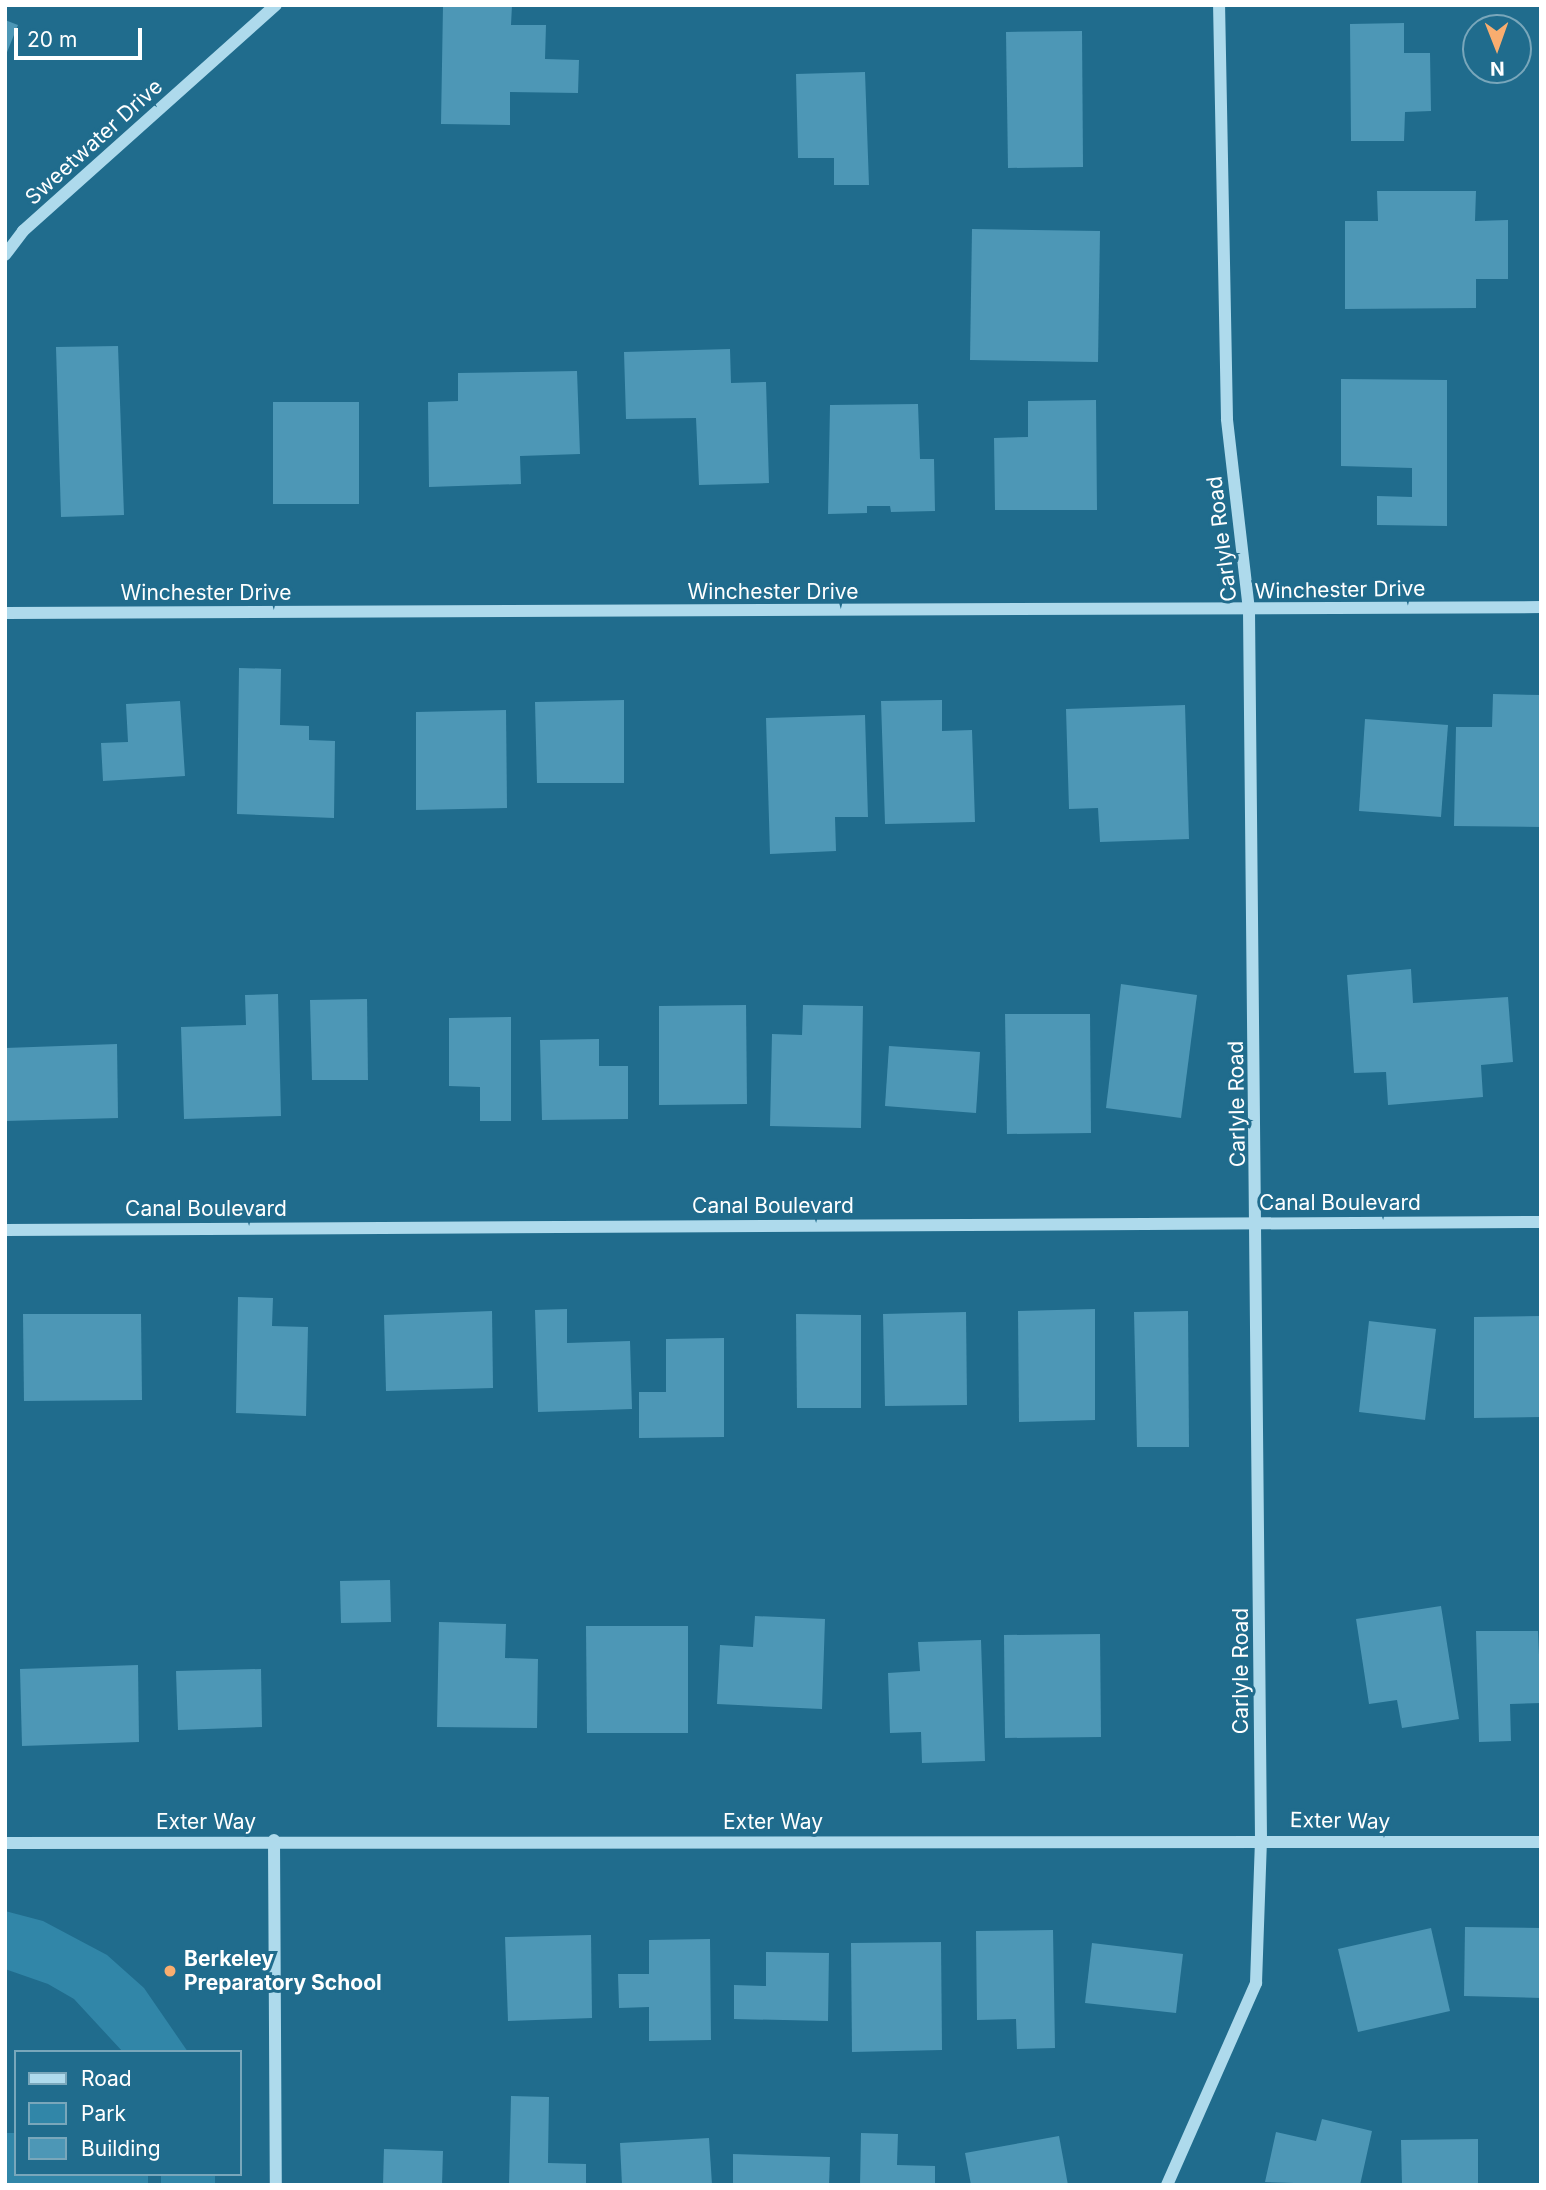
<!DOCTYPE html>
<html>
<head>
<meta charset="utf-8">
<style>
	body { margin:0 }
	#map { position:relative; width:1546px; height:2190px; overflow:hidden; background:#206c8d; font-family:Inter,sans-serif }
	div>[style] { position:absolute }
	.green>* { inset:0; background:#3186a8 }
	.building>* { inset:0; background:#4d97b6 }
	.minor>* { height:12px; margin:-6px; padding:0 6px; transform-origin:6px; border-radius:6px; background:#aedaec }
	.dots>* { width:19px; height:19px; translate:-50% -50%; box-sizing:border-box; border:4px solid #206c8d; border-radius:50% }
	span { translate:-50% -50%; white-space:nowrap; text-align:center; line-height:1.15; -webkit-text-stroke:6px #206c8d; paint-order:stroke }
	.street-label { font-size:21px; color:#fff }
	.poi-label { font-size:21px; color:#fff; font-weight:700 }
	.left { translate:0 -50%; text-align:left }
	.frame { position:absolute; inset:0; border:7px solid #fff; pointer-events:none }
	.legend { position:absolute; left:14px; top:2050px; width:228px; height:126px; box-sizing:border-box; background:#206c8d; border:2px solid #79a7bb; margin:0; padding:9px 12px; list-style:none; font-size:21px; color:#fff }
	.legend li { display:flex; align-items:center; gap:14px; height:35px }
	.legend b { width:35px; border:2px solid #79a7bb }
	.north { position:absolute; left:1462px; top:14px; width:70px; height:70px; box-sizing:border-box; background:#206c8d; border:2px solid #79a7bb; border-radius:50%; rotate:179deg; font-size:19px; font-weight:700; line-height:28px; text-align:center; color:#fff }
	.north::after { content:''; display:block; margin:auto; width:24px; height:32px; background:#f9ad6f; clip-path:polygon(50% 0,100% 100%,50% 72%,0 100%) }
	.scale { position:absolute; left:14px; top:28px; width:128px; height:32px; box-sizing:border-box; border:4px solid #fff; border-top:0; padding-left:9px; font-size:21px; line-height:24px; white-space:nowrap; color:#fff; -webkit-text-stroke:5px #206c8d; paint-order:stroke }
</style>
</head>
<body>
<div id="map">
	<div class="green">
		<i style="clip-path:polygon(5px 1911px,43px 1921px,107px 1955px,144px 1988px,188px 2052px,123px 2052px,74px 1999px,48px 1984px,5px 1969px)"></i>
		<i style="clip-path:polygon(5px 2133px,16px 2133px,16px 2174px,148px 2174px,148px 2185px,5px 2185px)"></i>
		<i style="clip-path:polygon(161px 2174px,215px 2174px,215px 2185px,161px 2185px)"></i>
	</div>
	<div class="building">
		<i style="clip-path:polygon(443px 5px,512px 5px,511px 25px,546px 25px,545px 59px,579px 60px,578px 93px,510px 92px,510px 125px,441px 124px)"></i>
		<i style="clip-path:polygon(5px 20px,18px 25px,5px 57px)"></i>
		<i style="clip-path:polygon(1404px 23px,1404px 53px,1430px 53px,1431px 111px,1405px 112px,1404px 141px,1351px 141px,1350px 24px)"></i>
		<i style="clip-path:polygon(1082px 31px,1083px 167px,1008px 168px,1006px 32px)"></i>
		<i style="clip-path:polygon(865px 72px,869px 185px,834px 185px,834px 158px,798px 158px,796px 74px)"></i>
		<i style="clip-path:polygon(1377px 191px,1476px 191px,1475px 221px,1508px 220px,1508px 279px,1476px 279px,1476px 308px,1345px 309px,1345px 221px,1378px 221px)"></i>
		<i style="clip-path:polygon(972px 229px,1100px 231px,1098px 362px,970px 360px)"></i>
		<i style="clip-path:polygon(118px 346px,124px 515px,61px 517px,56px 347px)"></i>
		<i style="clip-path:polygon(730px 349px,731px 383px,766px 382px,769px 483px,699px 485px,696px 418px,626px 419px,624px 352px)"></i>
		<i style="clip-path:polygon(577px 371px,580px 454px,520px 456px,521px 484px,429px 487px,428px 402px,458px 401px,458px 373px)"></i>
		<i style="clip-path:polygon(1341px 379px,1447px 380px,1447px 526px,1377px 525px,1377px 496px,1412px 497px,1412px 468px,1341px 466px)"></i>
		<i style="clip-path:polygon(1096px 400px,1097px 510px,995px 510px,994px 438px,1028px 437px,1028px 401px)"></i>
		<i style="clip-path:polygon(273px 402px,359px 402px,359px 504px,273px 504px)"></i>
		<i style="clip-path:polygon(918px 404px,920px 459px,934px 459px,935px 511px,891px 512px,890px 506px,867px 506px,867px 513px,828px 514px,830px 405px)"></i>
		<i style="clip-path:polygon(239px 668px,281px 669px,280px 725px,309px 726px,309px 740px,335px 741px,334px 818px,237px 814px)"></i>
		<i style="clip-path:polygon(1493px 694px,1541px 695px,1541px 827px,1454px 826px,1456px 727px,1492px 727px)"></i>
		<i style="clip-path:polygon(624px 700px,624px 783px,537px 783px,535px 702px)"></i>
		<i style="clip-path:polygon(942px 700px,942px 731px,972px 730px,975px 822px,885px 824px,881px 701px)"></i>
		<i style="clip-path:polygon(180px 701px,185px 776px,103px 781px,101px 743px,128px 742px,126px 704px)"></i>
		<i style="clip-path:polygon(1185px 705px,1189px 839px,1100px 842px,1098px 808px,1069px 809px,1066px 709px)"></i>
		<i style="clip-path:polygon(506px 710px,507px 808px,416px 810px,416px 712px)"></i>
		<i style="clip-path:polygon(865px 715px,868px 817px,835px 817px,836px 851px,770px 854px,766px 718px)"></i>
		<i style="clip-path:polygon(1365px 719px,1448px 725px,1441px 817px,1359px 811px)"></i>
		<i style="clip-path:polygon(1411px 969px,1413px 1003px,1508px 997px,1513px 1062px,1481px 1065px,1483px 1097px,1388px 1105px,1386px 1072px,1354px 1073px,1347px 975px)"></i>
		<i style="clip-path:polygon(1121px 984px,1197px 995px,1181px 1118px,1106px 1108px)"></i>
		<i style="clip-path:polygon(278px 994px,281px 1116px,184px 1119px,181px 1027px,246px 1025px,245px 995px)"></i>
		<i style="clip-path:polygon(367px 999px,368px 1080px,312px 1080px,310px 1000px)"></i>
		<i style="clip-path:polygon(746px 1005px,747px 1104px,659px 1105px,659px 1006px)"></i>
		<i style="clip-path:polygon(803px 1005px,863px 1006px,861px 1128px,770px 1126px,772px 1034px,802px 1035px)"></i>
		<i style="clip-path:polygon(1005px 1014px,1090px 1014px,1091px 1133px,1007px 1134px)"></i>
		<i style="clip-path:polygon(511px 1017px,511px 1121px,480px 1121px,480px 1087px,449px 1086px,449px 1018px)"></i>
		<i style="clip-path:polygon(599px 1039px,599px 1066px,628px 1066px,628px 1119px,542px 1120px,540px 1040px)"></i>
		<i style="clip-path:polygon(117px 1044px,118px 1118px,5px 1121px,5px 1048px)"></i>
		<i style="clip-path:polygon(889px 1046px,980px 1052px,976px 1113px,885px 1106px)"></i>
		<i style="clip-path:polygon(238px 1297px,273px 1298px,272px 1326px,308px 1327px,306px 1416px,236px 1413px)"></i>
		<i style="clip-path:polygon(567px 1309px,567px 1343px,630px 1341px,632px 1409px,538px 1412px,535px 1310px)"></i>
		<i style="clip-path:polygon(1095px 1309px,1095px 1420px,1019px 1422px,1018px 1311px)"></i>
		<i style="clip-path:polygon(492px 1311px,493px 1388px,386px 1391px,384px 1315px)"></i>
		<i style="clip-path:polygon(1188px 1311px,1189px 1447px,1137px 1447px,1134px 1312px)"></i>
		<i style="clip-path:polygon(966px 1312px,967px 1405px,885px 1406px,883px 1314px)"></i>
		<i style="clip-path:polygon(23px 1314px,141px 1314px,142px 1400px,24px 1401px)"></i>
		<i style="clip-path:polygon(796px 1314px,861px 1315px,861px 1408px,797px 1408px)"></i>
		<i style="clip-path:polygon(1541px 1316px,1541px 1417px,1474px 1418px,1474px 1317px)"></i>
		<i style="clip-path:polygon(1369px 1321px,1436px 1329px,1425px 1420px,1359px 1412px)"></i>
		<i style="clip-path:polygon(724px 1338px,724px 1437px,639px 1438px,639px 1392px,666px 1392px,666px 1339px)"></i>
		<i style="clip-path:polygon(390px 1580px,391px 1622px,341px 1623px,340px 1581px)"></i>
		<i style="clip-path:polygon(1441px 1606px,1459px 1719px,1402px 1728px,1397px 1700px,1369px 1704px,1356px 1619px)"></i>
		<i style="clip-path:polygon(755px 1616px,825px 1619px,822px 1709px,717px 1704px,720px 1645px,753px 1647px)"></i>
		<i style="clip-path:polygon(439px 1622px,506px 1624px,505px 1658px,538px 1659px,537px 1728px,437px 1727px)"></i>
		<i style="clip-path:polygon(586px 1626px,688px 1626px,688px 1733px,587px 1733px)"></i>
		<i style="clip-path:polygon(1476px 1631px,1538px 1631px,1541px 1703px,1510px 1704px,1511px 1741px,1479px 1742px)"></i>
		<i style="clip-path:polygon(1100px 1634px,1101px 1737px,1005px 1738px,1004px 1635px)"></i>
		<i style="clip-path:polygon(981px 1640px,985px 1761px,922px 1763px,921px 1732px,890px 1733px,888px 1673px,920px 1671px,918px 1642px)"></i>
		<i style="clip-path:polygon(138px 1665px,139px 1742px,22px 1746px,20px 1669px)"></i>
		<i style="clip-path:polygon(261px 1669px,262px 1727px,178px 1730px,176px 1671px)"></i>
		<i style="clip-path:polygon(1465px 1927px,1541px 1928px,1541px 1998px,1464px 1996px)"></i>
		<i style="clip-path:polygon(1431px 1928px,1450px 2011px,1358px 2032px,1338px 1949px)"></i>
		<i style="clip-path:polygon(1053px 1930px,1055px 2048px,1017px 2049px,1016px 2019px,977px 2020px,976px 1931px)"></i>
		<i style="clip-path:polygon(591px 1935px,592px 2018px,508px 2021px,505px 1937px)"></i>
		<i style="clip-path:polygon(710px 1939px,711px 2040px,649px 2041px,649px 2007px,619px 2008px,618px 1974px,649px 1974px,649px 1940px)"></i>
		<i style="clip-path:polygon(941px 1942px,942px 2050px,852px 2052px,851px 1943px)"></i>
		<i style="clip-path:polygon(1092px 1943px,1183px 1954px,1176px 2013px,1085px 2003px)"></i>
		<i style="clip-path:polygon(766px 1952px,829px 1953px,828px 2021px,734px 2019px,734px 1985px,766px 1986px)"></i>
		<i style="clip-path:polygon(511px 2096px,549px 2097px,548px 2163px,586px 2164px,586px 2185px,509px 2185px)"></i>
		<i style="clip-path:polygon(1322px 2119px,1372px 2131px,1360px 2185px,1265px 2182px,1276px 2132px,1316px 2141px)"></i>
		<i style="clip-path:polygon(861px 2133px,898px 2134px,897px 2165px,935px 2166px,935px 2185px,860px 2185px)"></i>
		<i style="clip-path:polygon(1059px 2136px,1068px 2185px,971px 2185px,965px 2153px)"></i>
		<i style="clip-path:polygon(709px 2138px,712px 2185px,622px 2185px,620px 2143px)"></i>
		<i style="clip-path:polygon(1478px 2139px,1478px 2185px,1402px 2185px,1401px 2140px)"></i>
		<i style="clip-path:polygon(384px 2149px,443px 2151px,442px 2185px,383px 2185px)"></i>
		<i style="clip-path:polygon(733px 2154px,830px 2157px,829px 2185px,733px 2185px)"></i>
	</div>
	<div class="minor">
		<i style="left:5px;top:255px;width:30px;rotate:-53deg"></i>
		<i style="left:23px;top:231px;width:339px;rotate:-41.8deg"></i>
		<i style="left:5px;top:613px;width:1536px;rotate:-0.22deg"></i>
		<i style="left:5px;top:1230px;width:1536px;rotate:-0.3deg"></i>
		<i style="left:274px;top:1840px;width:345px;rotate:89.7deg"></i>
		<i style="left:5px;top:1843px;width:1536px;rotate:-0.04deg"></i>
		<i style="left:1167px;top:2185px;width:221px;rotate:-66.2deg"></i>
		<i style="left:1256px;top:1983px;width:144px;rotate:-88deg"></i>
		<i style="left:1261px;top:1839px;width:1229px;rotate:-90.56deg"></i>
		<i style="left:1249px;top:610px;width:192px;rotate:-96.6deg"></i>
		<i style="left:1227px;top:419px;width:414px;rotate:-91.1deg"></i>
	</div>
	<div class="dots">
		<i style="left:170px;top:1971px;background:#f9ad6f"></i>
	</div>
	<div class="street-label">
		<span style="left:94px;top:142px;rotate:-42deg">Sweetwater Drive</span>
		<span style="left:1222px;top:539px;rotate:-97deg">Carlyle Road</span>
		<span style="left:1340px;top:590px;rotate:-1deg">Winchester Drive</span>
		<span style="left:773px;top:592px">Winchester Drive</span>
		<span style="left:206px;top:593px">Winchester Drive</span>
		<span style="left:1237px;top:1104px;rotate:-91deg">Carlyle Road</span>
		<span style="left:1340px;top:1203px">Canal Boulevard</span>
		<span style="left:773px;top:1206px">Canal Boulevard</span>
		<span style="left:206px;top:1209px">Canal Boulevard</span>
		<span style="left:1241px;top:1671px;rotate:-90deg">Carlyle Road</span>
		<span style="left:1340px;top:1821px;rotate:1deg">Exter Way</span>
		<span style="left:206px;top:1822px">Exter Way</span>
		<span style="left:773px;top:1822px">Exter Way</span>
	</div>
	<div class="poi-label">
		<span class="left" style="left:184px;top:1971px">Berkeley<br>Preparatory School</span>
	</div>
	<div class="frame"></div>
	<ul class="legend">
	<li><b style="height:9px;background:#aedaec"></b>Road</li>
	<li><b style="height:19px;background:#3186a8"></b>Park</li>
	<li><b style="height:19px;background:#4d97b6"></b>Building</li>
	</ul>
	<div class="north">N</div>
	<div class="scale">20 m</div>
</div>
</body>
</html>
